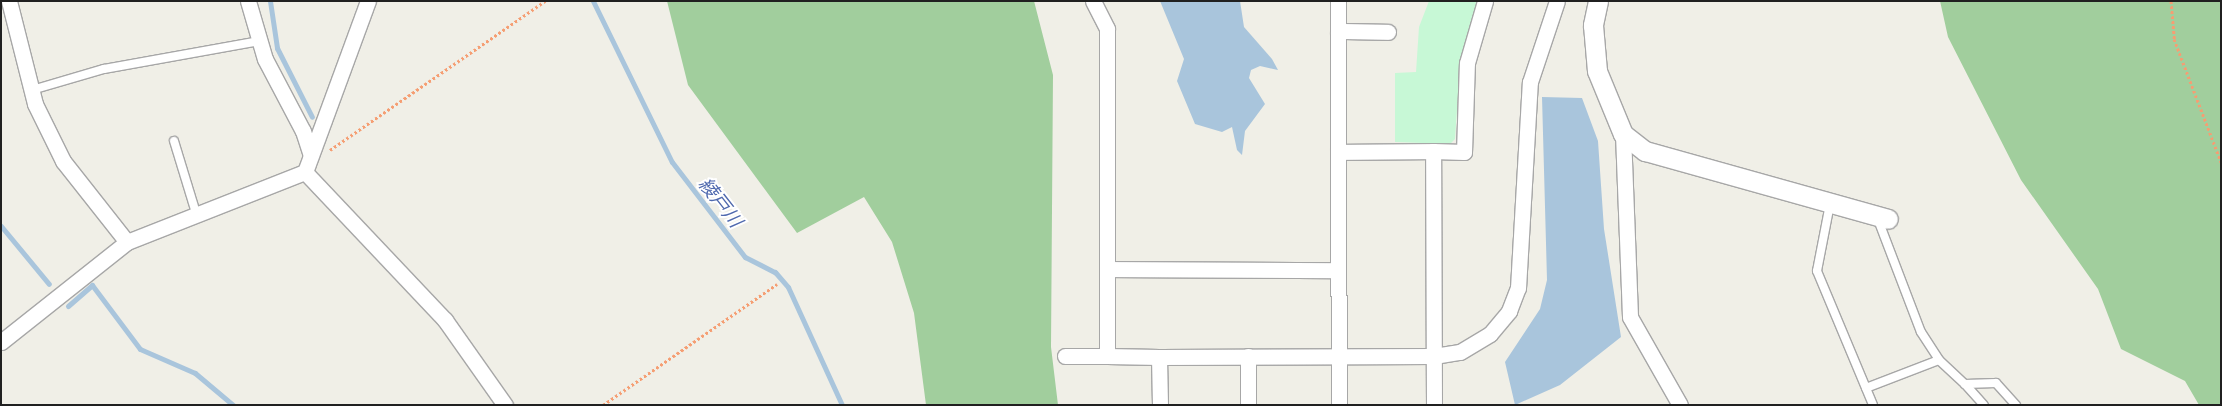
<!DOCTYPE html>
<html>
<head>
<meta charset="utf-8">
<style>
	body { margin:0 }
	#map { position:relative; width:2222px; height:406px; overflow:hidden; background:#f0efe7; font-family:"Golos Text","Noto Sans JP",sans-serif }
	div>[style] { position:absolute }
	.forest>* { inset:0; background:#a1ce9d }
	.park>* { inset:0; background:#c7f8d6 }
	.water>* { inset:0; background:#a9c5dc }
	.stream>* { height:5px; margin:-2.5px; padding:0 2.5px; transform-origin:2.5px; border-radius:2.5px; background:#a9c5dc }
	.path>* { height:3px; margin-top:-1.5px; transform-origin:0; background:repeating-linear-gradient(90deg,#f59e73 0 2.5px,transparent 0 5px) }
	.roads { filter:drop-shadow(1px 0 #a7a7a7) drop-shadow(-1px 0 #a7a7a7) drop-shadow(0 1px #a7a7a7) drop-shadow(0 -1px #a7a7a7) }
	.service>* { height:8px; margin:-4px; padding:0 4px; transform-origin:4px; border-radius:4px; background:#fff }
	.minor>* { height:15px; margin:-7.5px; padding:0 7.5px; transform-origin:7.5px; border-radius:7.5px; background:#fff }
	.tertiary>* { height:19px; margin:-9.5px; padding:0 9.5px; transform-origin:9.5px; border-radius:9.5px; background:#fff }
	span { translate:-50% -50%; white-space:nowrap; text-align:center; line-height:1.15; -webkit-text-stroke:4px #fff; paint-order:stroke }
	.water-label { font-size:19px; color:#4f69ae; font-style:italic }
	.frame { position:absolute; inset:0; border:2px solid #202020; pointer-events:none }
</style>
</head>
<body>
<div id="map">
	<div class="forest">
		<i style="clip-path:polygon(667px 1px,1034px 1px,1053px 75px,1051px 347px,1058px 405px,926px 405px,914px 313px,892px 242px,864px 197px,797px 233px,688px 85px)"></i>
		<i style="clip-path:polygon(1940px 1px,2221px 1px,2221px 405px,2199px 405px,2185px 381px,2121px 349px,2098px 289px,2021px 180px,1948px 37px)"></i>
	</div>
	<div class="park">
		<i style="clip-path:polygon(1429px 1px,1477px 1px,1460px 66px,1455px 139px,1450px 144px,1395px 142px,1395px 73px,1416px 72px,1419px 27px)"></i>
	</div>
	<div class="water">
		<i style="clip-path:polygon(1160px 1px,1240px 1px,1244px 27px,1272px 59px,1278px 70px,1260px 66px,1251px 70px,1249px 78px,1265px 104px,1245px 131px,1242px 155px,1237px 150px,1232px 127px,1222px 132px,1195px 124px,1177px 81px,1184px 59px)"></i>
		<i style="clip-path:polygon(1542px 97px,1582px 98px,1598px 141px,1604px 229px,1621px 337px,1560px 385px,1515px 405px,1505px 362px,1540px 309px,1547px 280px)"></i>
	</div>
	<div class="stream">
		<i style="left:270px;top:1px;width:48px;rotate:81.5deg"></i>
		<i style="left:277px;top:48px;width:77px;rotate:63.1deg"></i>
		<i style="left:593px;top:1px;width:179px;rotate:63.9deg"></i>
		<i style="left:672px;top:162px;width:120px;rotate:52.5deg"></i>
		<i style="left:745px;top:257px;width:34px;rotate:27deg"></i>
		<i style="left:775px;top:272px;width:20px;rotate:49deg"></i>
		<i style="left:788px;top:287px;width:130px;rotate:65.4deg"></i>
		<i style="left:1px;top:226px;width:75px;rotate:50.4deg"></i>
		<i style="left:68px;top:306px;width:32px;rotate:-41deg"></i>
		<i style="left:92px;top:285px;width:80px;rotate:53.1deg"></i>
		<i style="left:140px;top:349px;width:60px;rotate:23.6deg"></i>
		<i style="left:195px;top:373px;width:50px;rotate:40.1deg"></i>
	</div>
	<div class="path">
		<i style="left:2171px;top:1px;width:38px;rotate:85deg"></i>
		<i style="left:2174px;top:39px;width:132px;rotate:69.1deg"></i>
		<i style="left:330px;top:150px;width:262px;rotate:-34.7deg"></i>
		<i style="left:603px;top:405px;width:212px;rotate:-34.8deg"></i>
	</div>
	<div class="roads">
		<div class="service">
			<i style="left:32px;top:90px;width:75px;rotate:-16.3deg"></i>
			<i style="left:104px;top:69px;width:158px;rotate:-10.2deg"></i>
			<i style="left:174px;top:141px;width:75px;rotate:73deg"></i>
			<i style="left:1830px;top:204px;width:68px;rotate:101deg"></i>
			<i style="left:1817px;top:271px;width:145px;rotate:67.3deg"></i>
			<i style="left:1877px;top:217px;width:123px;rotate:69.1deg"></i>
			<i style="left:1921px;top:332px;width:33px;rotate:57deg"></i>
			<i style="left:1939px;top:360px;width:35px;rotate:43deg"></i>
			<i style="left:1965px;top:384px;width:31px;rotate:-2deg"></i>
			<i style="left:1996px;top:383px;width:30px;rotate:48deg"></i>
			<i style="left:1965px;top:384px;width:28px;rotate:48deg"></i>
			<i style="left:1866px;top:388px;width:78px;rotate:-21deg"></i>
		</div>
		<div class="minor">
			<i style="left:9px;top:1px;width:106px;rotate:75.8deg"></i>
			<i style="left:35px;top:104px;width:64px;rotate:63.8deg"></i>
			<i style="left:63px;top:161px;width:103px;rotate:51.7deg"></i>
			<i style="left:248px;top:1px;width:60px;rotate:73.7deg"></i>
			<i style="left:265px;top:59px;width:81px;rotate:62.2deg"></i>
			<i style="left:303px;top:131px;width:25px;rotate:72deg"></i>
			<i style="left:1093px;top:1px;width:31px;rotate:63deg"></i>
			<i style="left:1107px;top:29px;width:327px;rotate:90deg"></i>
			<i style="left:1107px;top:356px;width:52px;rotate:1.1deg"></i>
			<i style="left:1159px;top:357px;width:275px;rotate:-0.2deg"></i>
			<i style="left:1434px;top:356px;width:26px;rotate:-9deg"></i>
			<i style="left:1460px;top:352px;width:35px;rotate:-31deg"></i>
			<i style="left:1490px;top:334px;width:30px;rotate:-50deg"></i>
			<i style="left:1509px;top:311px;width:25px;rotate:-69deg"></i>
			<i style="left:1518px;top:288px;width:206px;rotate:-86.7deg"></i>
			<i style="left:1530px;top:82px;width:85px;rotate:-71.6deg"></i>
			<i style="left:1338px;top:1px;width:404px;rotate:89.9deg"></i>
			<i style="left:1338px;top:31px;width:50px;rotate:1.1deg"></i>
			<i style="left:1623px;top:134px;width:183px;rotate:87.8deg"></i>
			<i style="left:1630px;top:317px;width:101px;rotate:60.4deg"></i>
			<i style="left:1338px;top:152px;width:95px;rotate:-0.6deg"></i>
			<i style="left:305px;top:172px;width:204px;rotate:46.6deg"></i>
			<i style="left:445px;top:320px;width:104px;rotate:54.8deg"></i>
			<i style="left:1108px;top:269px;width:229px;rotate:0.3deg"></i>
			<i style="left:1px;top:342px;width:161px;rotate:-38.4deg"></i>
			<i style="left:127px;top:242px;width:191px;rotate:-21.5deg"></i>
			<i style="left:305px;top:172px;width:182px;rotate:-69.8deg"></i>
			<i style="left:1065px;top:356px;width:42px"></i>
			<i style="left:1248px;top:356px;width:49px;rotate:90deg"></i>
			<i style="left:1159px;top:357px;width:48px;rotate:88.8deg"></i>
			<i style="left:1434px;top:405px;width:254px;rotate:-90.2deg"></i>
			<i style="left:1433px;top:151px;width:31px;rotate:2deg"></i>
			<i style="left:1464px;top:152px;width:89px;rotate:-88.1deg"></i>
			<i style="left:1467px;top:63px;width:65px;rotate:-73.8deg"></i>
		</div>
		<div class="tertiary">
			<i style="left:1598px;top:1px;width:25px;rotate:102deg"></i>
			<i style="left:1593px;top:25px;width:46px;rotate:85deg"></i>
			<i style="left:1597px;top:71px;width:68px;rotate:67.6deg"></i>
			<i style="left:1623px;top:134px;width:28px;rotate:38deg"></i>
			<i style="left:1645px;top:151px;width:252px;rotate:15.6deg"></i>
		</div>
	</div>
	<div class="water-label">
		<span style="left:721px;top:202px;rotate:52deg">綾戸川</span>
	</div>
	<div class="frame"></div>
</div>
</body>
</html>
